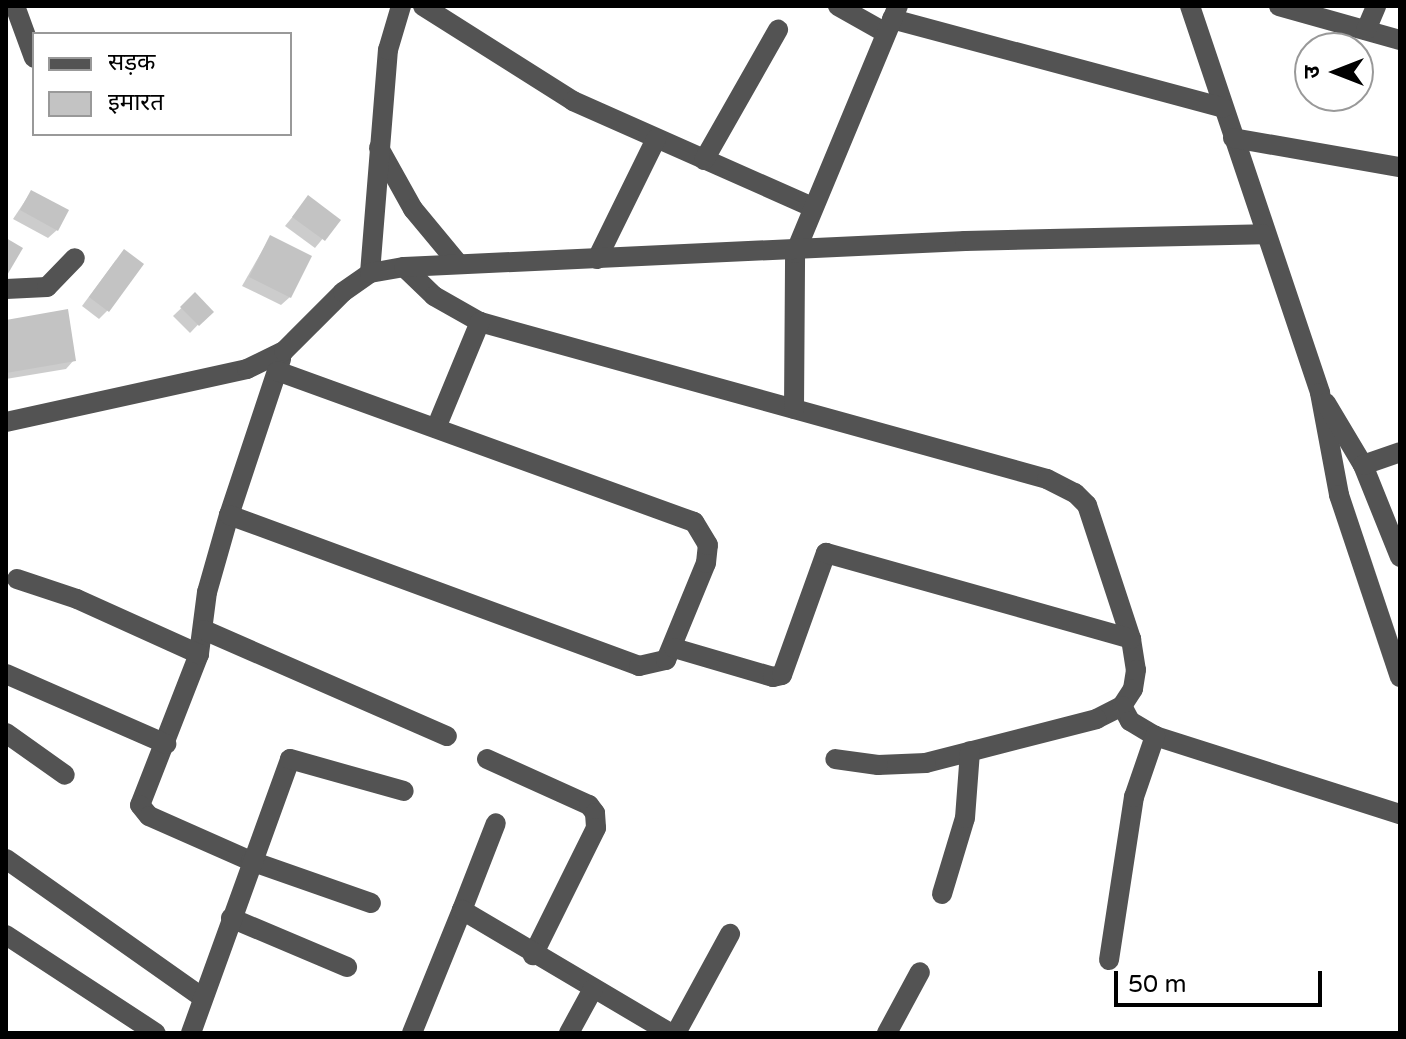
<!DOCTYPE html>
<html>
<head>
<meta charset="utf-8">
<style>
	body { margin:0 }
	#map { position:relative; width:1406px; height:1039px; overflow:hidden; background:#fff; font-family:"Varela Round","Noto Sans Devanagari",sans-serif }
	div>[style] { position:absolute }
	.shadow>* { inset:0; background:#0003 }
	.building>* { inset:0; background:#c3c3c3 }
	.minor>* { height:20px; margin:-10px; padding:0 10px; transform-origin:10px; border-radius:10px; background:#535353 }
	span { translate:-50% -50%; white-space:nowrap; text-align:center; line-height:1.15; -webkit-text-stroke:6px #fff; paint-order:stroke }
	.frame { position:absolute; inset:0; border:8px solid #000; pointer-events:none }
	.legend { position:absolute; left:32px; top:32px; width:260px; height:104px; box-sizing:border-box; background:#fff; border:2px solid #999; margin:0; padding:10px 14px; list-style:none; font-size:24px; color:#000 }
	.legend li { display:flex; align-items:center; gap:16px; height:40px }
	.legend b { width:40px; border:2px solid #999 }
	.north { position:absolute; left:1294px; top:32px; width:80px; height:80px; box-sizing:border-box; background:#fff; border:2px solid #999; border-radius:50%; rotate:270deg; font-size:22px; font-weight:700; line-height:32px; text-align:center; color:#000 }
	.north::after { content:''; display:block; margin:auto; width:28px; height:36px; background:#000; clip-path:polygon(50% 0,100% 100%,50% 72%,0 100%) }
	.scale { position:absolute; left:1114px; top:971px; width:208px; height:36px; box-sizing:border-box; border:4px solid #000; border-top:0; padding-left:10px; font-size:24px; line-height:28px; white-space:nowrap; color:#000; -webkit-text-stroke:6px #fff; paint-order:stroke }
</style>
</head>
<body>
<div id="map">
	<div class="shadow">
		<i style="clip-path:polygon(31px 192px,57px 230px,48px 238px,13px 219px)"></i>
		<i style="clip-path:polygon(308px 198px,338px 220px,315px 248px,285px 226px)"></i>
		<i style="clip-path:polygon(270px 237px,290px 297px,281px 305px,242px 286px)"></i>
		<i style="clip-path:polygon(116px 260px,108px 310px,99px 319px,82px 306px)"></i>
		<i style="clip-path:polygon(195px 295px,211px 311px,190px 333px,173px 316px)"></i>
		<i style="clip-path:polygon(6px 322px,74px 360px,66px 369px,6px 379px)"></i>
	</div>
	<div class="building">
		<i style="clip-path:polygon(31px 190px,69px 210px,58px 231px,20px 210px)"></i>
		<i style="clip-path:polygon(308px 195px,341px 220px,325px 241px,292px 217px)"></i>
		<i style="clip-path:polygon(270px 235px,312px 256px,291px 298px,249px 277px)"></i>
		<i style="clip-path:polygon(6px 238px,23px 248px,6px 277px)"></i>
		<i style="clip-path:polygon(124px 249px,144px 264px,109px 312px,89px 297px)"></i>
		<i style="clip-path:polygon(195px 292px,214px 312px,199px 326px,180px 307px)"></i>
		<i style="clip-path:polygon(68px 309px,76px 361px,6px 373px,6px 320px)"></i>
	</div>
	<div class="minor">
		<i style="left:15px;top:6px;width:55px;rotate:69.9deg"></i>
		<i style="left:423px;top:6px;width:178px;rotate:32.3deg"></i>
		<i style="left:573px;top:101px;width:261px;rotate:23.9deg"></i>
		<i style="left:838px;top:6px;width:55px;rotate:29.4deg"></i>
		<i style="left:1190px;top:6px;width:408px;rotate:71.4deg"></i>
		<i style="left:1320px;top:393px;width:104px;rotate:79.4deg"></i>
		<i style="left:1339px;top:495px;width:192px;rotate:71.5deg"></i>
		<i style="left:1279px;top:6px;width:126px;rotate:15.7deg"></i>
		<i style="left:892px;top:19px;width:343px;rotate:15deg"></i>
		<i style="left:1366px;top:30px;width:26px;rotate:-67deg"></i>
		<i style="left:1233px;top:138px;width:169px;rotate:9.9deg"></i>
		<i style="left:379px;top:148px;width:70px;rotate:60.9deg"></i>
		<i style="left:413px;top:209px;width:69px;rotate:50.3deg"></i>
		<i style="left:704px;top:160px;width:150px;rotate:-60.4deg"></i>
		<i style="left:597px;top:259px;width:134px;rotate:-63.8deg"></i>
		<i style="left:404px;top:267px;width:42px;rotate:44deg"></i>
		<i style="left:434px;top:296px;width:53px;rotate:29.5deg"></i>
		<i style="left:480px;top:322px;width:588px;rotate:15.48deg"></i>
		<i style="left:1047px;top:479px;width:31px;rotate:27deg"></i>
		<i style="left:1075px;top:493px;width:17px;rotate:45deg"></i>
		<i style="left:1087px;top:505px;width:141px;rotate:71.8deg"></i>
		<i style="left:1131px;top:639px;width:31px;rotate:81deg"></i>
		<i style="left:1136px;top:670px;width:19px;rotate:99deg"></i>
		<i style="left:1133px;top:689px;width:20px;rotate:123deg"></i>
		<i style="left:1122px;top:706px;width:28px;rotate:153deg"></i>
		<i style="left:1097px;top:719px;width:177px;rotate:165.6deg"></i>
		<i style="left:926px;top:763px;width:48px;rotate:177.6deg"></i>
		<i style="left:878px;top:765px;width:43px;rotate:-172.1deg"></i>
		<i style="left:370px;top:273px;width:224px;rotate:-85.4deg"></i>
		<i style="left:388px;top:50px;width:46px;rotate:-73.5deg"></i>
		<i style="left:6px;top:289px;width:41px;rotate:-2.8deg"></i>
		<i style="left:47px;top:287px;width:40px;rotate:-46deg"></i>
		<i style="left:281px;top:359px;width:164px;rotate:108.4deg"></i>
		<i style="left:229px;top:515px;width:80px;rotate:105.9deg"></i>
		<i style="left:207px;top:592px;width:63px;rotate:97.4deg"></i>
		<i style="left:199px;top:654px;width:162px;rotate:111.3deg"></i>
		<i style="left:140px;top:805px;width:14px;rotate:51deg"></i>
		<i style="left:149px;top:816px;width:111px;rotate:23.8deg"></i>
		<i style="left:251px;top:861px;width:127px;rotate:19.3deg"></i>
		<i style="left:1326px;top:403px;width:72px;rotate:59.2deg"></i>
		<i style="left:1363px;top:465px;width:99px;rotate:68.1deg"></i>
		<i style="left:794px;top:409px;width:156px;rotate:-89.6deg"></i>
		<i style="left:795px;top:253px;width:268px;rotate:-67.4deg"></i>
		<i style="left:6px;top:422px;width:247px;rotate:-12.4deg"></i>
		<i style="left:247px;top:369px;width:41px;rotate:-25.9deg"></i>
		<i style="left:284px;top:351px;width:83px;rotate:-45deg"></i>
		<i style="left:343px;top:292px;width:33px;rotate:-35deg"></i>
		<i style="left:370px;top:273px;width:35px;rotate:-10deg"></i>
		<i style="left:404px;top:267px;width:562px;rotate:-2.65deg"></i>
		<i style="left:965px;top:241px;width:298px;rotate:-1.3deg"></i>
		<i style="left:436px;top:428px;width:115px;rotate:-67.5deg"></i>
		<i style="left:1363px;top:465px;width:39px;rotate:-19deg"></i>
		<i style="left:229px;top:515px;width:437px;rotate:20.2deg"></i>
		<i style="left:639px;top:666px;width:28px;rotate:-13deg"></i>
		<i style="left:666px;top:660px;width:105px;rotate:-67.6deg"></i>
		<i style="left:706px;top:563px;width:18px;rotate:-84deg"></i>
		<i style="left:708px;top:545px;width:27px;rotate:-121deg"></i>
		<i style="left:694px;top:522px;width:443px;rotate:-160.1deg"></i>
		<i style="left:17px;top:579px;width:63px;rotate:18.4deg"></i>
		<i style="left:77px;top:599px;width:134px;rotate:24.3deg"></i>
		<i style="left:204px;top:630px;width:265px;rotate:23.6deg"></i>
		<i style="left:674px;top:648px;width:103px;rotate:16.3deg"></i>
		<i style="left:773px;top:677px;width:9px;rotate:-13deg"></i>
		<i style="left:782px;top:675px;width:130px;rotate:-70.2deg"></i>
		<i style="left:826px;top:553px;width:317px;rotate:15.7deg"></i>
		<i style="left:6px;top:674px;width:175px;rotate:23.6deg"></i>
		<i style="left:1122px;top:706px;width:17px;rotate:62deg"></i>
		<i style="left:1130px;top:721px;width:29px;rotate:31deg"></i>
		<i style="left:1155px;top:736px;width:257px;rotate:17.7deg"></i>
		<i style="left:6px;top:733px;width:72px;rotate:35.4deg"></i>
		<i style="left:487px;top:759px;width:112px;rotate:24.3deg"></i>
		<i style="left:589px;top:805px;width:10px;rotate:53deg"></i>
		<i style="left:595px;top:813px;width:15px;rotate:86deg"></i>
		<i style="left:596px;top:828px;width:142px;rotate:116.4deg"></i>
		<i style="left:6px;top:859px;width:241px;rotate:35.2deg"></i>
		<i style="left:942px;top:894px;width:79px;rotate:-73.2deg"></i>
		<i style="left:965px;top:818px;width:67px;rotate:-85.7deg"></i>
		<i style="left:462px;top:910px;width:93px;rotate:-68.7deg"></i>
		<i style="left:231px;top:918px;width:126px;rotate:22.9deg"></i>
		<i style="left:6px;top:935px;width:179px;rotate:33.2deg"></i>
		<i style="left:1109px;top:960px;width:165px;rotate:-81.3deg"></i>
		<i style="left:1134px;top:797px;width:65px;rotate:-71deg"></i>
		<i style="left:191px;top:1033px;width:291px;rotate:-70.1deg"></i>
		<i style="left:290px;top:759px;width:118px;rotate:15.7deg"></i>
		<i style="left:412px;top:1033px;width:133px;rotate:-67.9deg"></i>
		<i style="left:462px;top:910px;width:242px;rotate:30.6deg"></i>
		<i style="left:569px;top:1033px;width:50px;rotate:-61.4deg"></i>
		<i style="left:676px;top:1033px;width:113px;rotate:-61.4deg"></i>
		<i style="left:887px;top:1033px;width:69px;rotate:-61.6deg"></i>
	</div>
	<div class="frame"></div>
	<ul class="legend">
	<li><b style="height:10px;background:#535353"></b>सड़क</li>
	<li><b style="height:22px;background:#c3c3c3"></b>इमारत</li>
	</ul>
	<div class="north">उ</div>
	<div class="scale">50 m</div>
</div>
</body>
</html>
